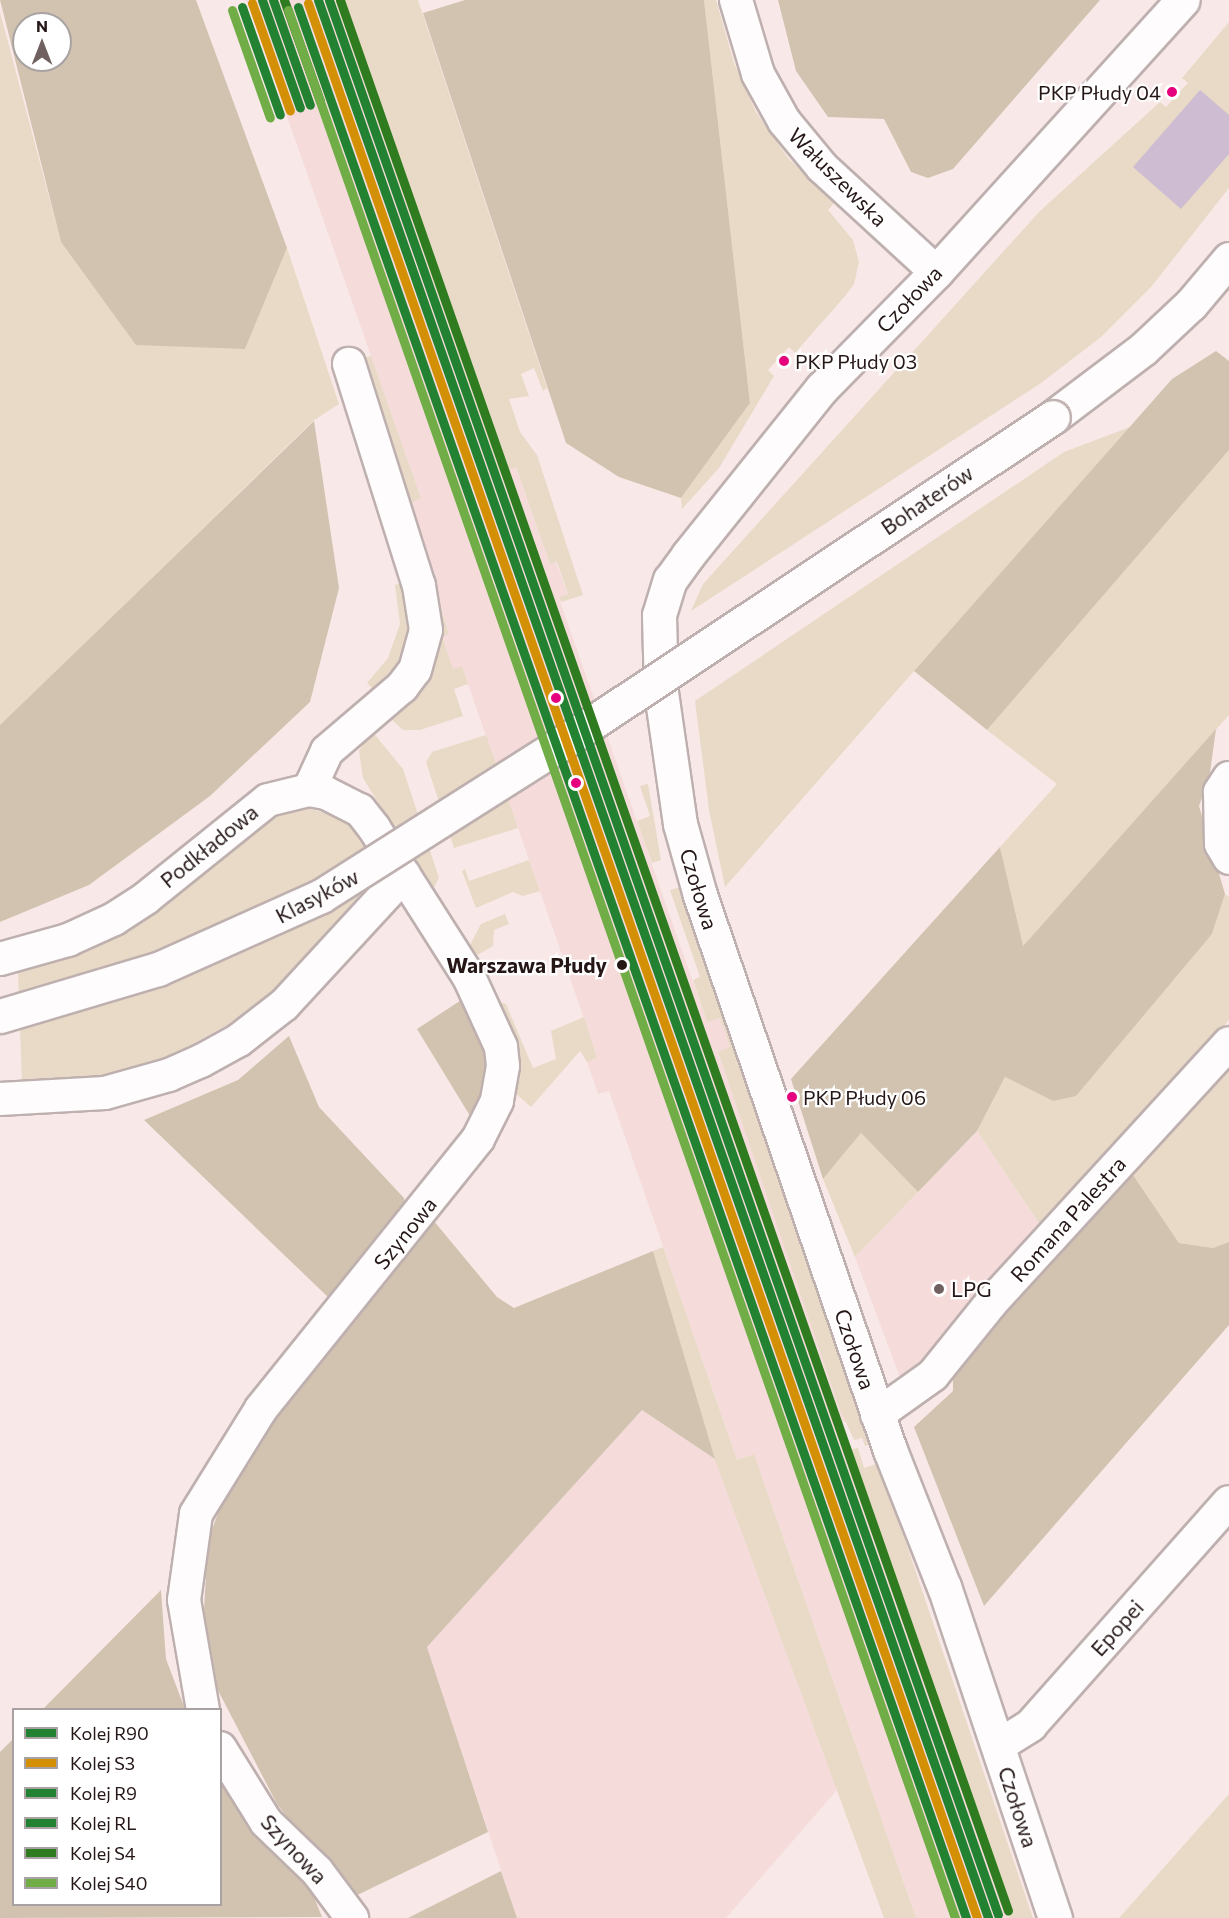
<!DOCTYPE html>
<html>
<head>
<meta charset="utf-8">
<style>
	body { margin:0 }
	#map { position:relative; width:1229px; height:1918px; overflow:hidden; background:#f8e9e8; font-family:Commissioner,sans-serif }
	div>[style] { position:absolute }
	.built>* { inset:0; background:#f5dcdb }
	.green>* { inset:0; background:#e8dac6 }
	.forest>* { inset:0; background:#d2c3b0 }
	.water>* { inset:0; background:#cdbcd2 }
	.roads { filter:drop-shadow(2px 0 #beb0af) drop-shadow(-2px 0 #beb0af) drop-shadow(0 2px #beb0af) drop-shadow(0 -2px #beb0af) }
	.street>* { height:32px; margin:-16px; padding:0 16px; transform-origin:16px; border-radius:16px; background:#fefcfc }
	.secondary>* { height:33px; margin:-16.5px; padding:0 16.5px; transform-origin:16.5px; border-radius:16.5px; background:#fefcfc }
	.bridges { filter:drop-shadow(2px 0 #beb0af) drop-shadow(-2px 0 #beb0af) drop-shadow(0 2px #beb0af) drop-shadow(0 -2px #beb0af) }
	.secondary-bridge>* { height:33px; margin:-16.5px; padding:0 16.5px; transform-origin:16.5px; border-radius:16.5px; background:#fefcfc }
	.rail-1>* { height:9px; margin:-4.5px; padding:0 4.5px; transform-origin:4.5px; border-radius:4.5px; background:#238132 }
	.rail-2>* { height:9px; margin:-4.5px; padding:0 4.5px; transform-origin:4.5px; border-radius:4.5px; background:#d49005 }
	.rail-3>* { height:9px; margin:-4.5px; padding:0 4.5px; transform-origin:4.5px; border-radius:4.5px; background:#238132 }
	.rail-4>* { height:9px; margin:-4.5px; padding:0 4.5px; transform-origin:4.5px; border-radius:4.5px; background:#238132 }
	.rail-5>* { height:9px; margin:-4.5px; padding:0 4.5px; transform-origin:4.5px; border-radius:4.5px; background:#2f7b20 }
	.rail-6>* { height:9px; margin:-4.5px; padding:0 4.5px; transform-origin:4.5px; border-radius:4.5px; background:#70ad46 }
	.dots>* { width:16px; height:16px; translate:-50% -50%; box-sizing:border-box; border:3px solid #fff; border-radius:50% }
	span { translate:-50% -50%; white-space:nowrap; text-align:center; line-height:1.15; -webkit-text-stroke:4.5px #fff; paint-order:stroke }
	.bus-label { font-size:20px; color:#261717 }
	.right { translate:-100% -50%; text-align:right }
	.left { translate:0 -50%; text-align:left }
	.street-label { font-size:21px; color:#261717 }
	.stop-label { font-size:21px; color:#261717; font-weight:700 }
	.poi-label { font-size:21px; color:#261717 }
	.legend { position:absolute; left:12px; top:1708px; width:210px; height:198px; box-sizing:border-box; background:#fff; border:2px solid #a8a2a2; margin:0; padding:8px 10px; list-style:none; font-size:18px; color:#261717 }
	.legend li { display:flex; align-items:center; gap:12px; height:30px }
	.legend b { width:30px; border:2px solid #a8a2a2 }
	.north { position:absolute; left:12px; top:12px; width:60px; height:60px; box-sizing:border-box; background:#fff; border:2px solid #a8a2a2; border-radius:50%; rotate:0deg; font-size:16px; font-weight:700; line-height:24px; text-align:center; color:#261717 }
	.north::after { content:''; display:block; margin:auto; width:21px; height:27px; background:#706060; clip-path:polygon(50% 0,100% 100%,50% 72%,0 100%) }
</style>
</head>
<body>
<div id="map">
	<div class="built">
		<i style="clip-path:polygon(246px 0,335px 0,500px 472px,516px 467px,550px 564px,556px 562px,568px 595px,559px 598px,707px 1022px,720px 1018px,730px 1047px,718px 1053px,847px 1421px,836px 1425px,1009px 1918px,916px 1918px,754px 1454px,737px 1460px,609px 1091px,598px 1094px,587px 1062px,597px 1058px,580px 1007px,462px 667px,453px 670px,442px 636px,449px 633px,410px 502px,421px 498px)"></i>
		<i style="clip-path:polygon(977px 1131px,1043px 1229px,902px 1383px,855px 1257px)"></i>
		<i style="clip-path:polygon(642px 1410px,715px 1459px,837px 1790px,726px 1918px,517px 1918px,427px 1647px)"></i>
	</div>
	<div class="green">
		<i style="clip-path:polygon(335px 0,418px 0,547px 388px,543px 391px,534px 368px,521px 374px,529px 396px,509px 399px,520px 432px,537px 455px,583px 595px,561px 602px,559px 597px,568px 594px,557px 562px,550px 564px,516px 467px,500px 473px)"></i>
		<i style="clip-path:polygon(704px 0,716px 0,734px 63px,756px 112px,788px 158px,834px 203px,828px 210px,853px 240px,859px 262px,854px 284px,846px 295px,795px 353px,789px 347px,768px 370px,774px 376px,719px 468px,682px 509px,681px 498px,750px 403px)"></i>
		<i style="clip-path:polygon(0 12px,61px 242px,245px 349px,287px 248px,339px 404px,313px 421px,0 725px)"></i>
		<i style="clip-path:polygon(1229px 22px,1229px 188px,1151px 287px,1101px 337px,1041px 383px,691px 611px,703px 584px,1040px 211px,1160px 102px,1166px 107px,1188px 83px,1182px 78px)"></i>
		<i style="clip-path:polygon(371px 356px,421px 498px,410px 503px,449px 634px,442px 636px,453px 669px,462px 666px,468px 684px,454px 689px,463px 716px,420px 730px,403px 730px,389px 717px,425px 679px,359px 359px)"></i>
		<i style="clip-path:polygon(1130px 427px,914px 671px,725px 887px,709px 810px,695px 701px,1064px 452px)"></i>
		<i style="clip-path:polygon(1229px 450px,1229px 715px,1022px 947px,1000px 847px,1057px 784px,987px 730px)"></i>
		<i style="clip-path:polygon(406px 582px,411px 628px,406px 644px,393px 671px,375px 691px,367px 683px,388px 658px,400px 624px,395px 585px)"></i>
		<i style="clip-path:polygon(371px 730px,403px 769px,439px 878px,432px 891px,363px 778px,359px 751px)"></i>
		<i style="clip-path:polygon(486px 735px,518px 828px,454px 848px,426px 762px,432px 752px)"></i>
		<i style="clip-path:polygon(648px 784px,661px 860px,652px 863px,637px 821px,650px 816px,640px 786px)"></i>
		<i style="clip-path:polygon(303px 807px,336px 816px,355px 829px,367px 851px,364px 887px,351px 910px,284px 981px,245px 1015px,169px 1057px,104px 1076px,22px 1083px,18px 973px,113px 938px,274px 814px)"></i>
		<i style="clip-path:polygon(529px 860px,540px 891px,523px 896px,513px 892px,476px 908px,462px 871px,465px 869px,469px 881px)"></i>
		<i style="clip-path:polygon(680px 887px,871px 1444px,865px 1446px,862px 1438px,854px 1440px,839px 1407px,718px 1052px,730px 1047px,720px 1018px,707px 1022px,693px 980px,700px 977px,670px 890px)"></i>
		<i style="clip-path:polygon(1225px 894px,1229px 897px,1229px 1020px,1043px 1229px,977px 1131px,1005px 1077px,1053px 1101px,1212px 934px)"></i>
		<i style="clip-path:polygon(505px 914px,509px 924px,494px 930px,493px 946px,476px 956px,469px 947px,481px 924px)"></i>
		<i style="clip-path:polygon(499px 1002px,506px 1004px,533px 1068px,556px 1059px,551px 1031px,584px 1017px,597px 1058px,587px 1062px,580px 1051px,531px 1107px,515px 1093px,496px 1005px)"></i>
		<i style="clip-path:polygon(1229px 1058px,1229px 1242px,1213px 1248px,1179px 1243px,1129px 1169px)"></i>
		<i style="clip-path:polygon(861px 1133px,918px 1192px,855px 1257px,823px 1179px)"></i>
		<i style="clip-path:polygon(663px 1247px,737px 1460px,754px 1454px,916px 1918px,884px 1918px,715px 1460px,653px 1251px)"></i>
		<i style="clip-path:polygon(839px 1424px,848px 1450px,858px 1448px,864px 1468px,879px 1463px,1033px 1918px,1009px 1918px,836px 1425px)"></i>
		<i style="clip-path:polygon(1229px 1794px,1229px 1918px,1119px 1918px)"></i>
	</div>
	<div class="forest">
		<i style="clip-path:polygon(evenodd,0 0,196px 0,287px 248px,245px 349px,136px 345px,61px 242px,0 0,24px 24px,60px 24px,60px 60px,24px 60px,24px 24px)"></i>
		<i style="clip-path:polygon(465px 0,704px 0,750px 403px,681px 498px,619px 477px,566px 443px,423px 13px)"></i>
		<i style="clip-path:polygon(778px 0,1100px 0,953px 169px,928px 178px,911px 172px,884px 119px,828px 117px,796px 71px)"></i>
		<i style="clip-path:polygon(1216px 351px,1229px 361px,1229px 450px,987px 730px,914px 671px,1172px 379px)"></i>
		<i style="clip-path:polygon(314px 421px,339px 588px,310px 702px,210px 796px,89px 885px,0 922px,0 725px)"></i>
		<i style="clip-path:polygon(1216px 729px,1209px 780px,1199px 806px,1225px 894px,1212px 934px,1076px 1096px,1053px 1101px,1005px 1077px,977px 1131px,918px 1192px,861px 1133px,823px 1179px,791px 1079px,1000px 847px,1023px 946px)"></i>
		<i style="clip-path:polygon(472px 993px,487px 1055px,489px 1108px,475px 1124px,417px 1029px)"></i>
		<i style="clip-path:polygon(289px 1036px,319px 1107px,404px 1198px,406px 1212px,332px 1301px,144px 1120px,238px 1080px)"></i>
		<i style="clip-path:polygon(1129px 1169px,1179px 1243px,1213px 1248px,1229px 1242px,1229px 1325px,984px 1606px,914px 1427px,953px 1391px,953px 1360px)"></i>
		<i style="clip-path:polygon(433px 1220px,497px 1297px,514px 1308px,653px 1251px,715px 1459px,642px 1410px,427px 1647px,488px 1832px,349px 1899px,277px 1804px,211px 1677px,204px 1609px,208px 1541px,223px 1499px,300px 1376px)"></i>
		<i style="clip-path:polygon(161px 1590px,166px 1659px,185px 1709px,43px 1709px)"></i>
		<i style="clip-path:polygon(13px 1739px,14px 1904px,220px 1904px,221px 1779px,261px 1841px,310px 1887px,322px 1917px,0 1918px,0 1752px)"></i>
		<i style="clip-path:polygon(501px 1871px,517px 1918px,408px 1918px)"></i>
	</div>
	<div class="water">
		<i style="clip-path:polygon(1200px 90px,1229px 115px,1229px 154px,1181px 209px,1133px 167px)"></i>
	</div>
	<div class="roads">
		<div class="street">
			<i style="left:736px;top:0;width:77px;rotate:73.4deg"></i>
			<i style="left:758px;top:74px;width:54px;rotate:61deg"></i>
			<i style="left:784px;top:121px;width:60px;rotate:50.4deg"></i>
			<i style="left:822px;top:167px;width:155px;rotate:42.6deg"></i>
			<i style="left:1229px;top:778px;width:17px;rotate:123deg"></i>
			<i style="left:1220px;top:792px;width:52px;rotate:88.9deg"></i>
			<i style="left:1221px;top:844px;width:16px;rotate:60deg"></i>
			<i style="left:309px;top:790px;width:43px;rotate:-65.2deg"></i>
			<i style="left:327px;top:751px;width:99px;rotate:-40.5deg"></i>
			<i style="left:402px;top:687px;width:21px;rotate:-53deg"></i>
			<i style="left:415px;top:670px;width:41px;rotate:-74.6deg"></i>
			<i style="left:426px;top:630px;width:45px;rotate:-99deg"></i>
			<i style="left:419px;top:586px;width:233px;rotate:-107.5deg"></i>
			<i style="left:0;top:959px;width:71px;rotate:-15.6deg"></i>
			<i style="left:68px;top:940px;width:51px;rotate:-24.5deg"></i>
			<i style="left:114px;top:919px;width:38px;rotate:-33deg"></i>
			<i style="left:146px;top:898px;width:156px;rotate:-38.8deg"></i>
			<i style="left:268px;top:800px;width:42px;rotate:-13.7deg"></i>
			<i style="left:309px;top:790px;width:17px;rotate:10deg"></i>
			<i style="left:326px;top:793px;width:38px;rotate:27deg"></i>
			<i style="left:360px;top:810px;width:23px;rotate:52deg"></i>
			<i style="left:374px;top:828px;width:177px;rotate:57.5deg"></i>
			<i style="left:469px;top:977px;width:77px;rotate:65.4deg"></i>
			<i style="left:501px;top:1047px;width:19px;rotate:84deg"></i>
			<i style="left:503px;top:1066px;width:36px;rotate:100deg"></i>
			<i style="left:497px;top:1101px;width:42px;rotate:116.6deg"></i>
			<i style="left:478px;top:1139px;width:346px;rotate:128.8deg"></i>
			<i style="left:261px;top:1409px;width:123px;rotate:121.8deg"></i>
			<i style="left:196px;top:1514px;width:87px;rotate:97.9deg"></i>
			<i style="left:184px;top:1600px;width:112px;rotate:80.2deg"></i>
			<i style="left:0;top:1099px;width:105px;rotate:-3.3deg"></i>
			<i style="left:105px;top:1093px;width:66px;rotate:-15.7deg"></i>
			<i style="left:169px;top:1075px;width:35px;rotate:-24deg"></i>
			<i style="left:201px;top:1061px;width:43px;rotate:-28.9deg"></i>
			<i style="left:239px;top:1040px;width:57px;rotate:-37.9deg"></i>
			<i style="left:284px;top:1005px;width:177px;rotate:-47.3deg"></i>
			<i style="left:877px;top:1415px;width:69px;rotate:-35.5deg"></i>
			<i style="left:933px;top:1375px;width:94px;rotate:-51.1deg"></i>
			<i style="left:992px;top:1302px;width:351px;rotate:-47.5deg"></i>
			<i style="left:998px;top:1746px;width:39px;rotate:-32deg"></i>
			<i style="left:1031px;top:1725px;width:298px;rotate:-48.4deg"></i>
			<i style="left:220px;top:1748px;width:87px;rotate:58.1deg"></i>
			<i style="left:266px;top:1822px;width:71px;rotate:43.9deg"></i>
			<i style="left:317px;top:1871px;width:59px;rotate:53.3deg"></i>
		</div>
		<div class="secondary">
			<i style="left:1053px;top:417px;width:113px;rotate:-37.1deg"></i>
			<i style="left:1143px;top:349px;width:66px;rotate:-43.2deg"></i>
			<i style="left:1191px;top:304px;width:59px;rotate:-49.8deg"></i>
			<i style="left:1055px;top:1918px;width:349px;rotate:-108.5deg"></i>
			<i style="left:944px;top:1587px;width:147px;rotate:-111.5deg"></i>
			<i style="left:890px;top:1450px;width:587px;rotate:-108.9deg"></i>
			<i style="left:700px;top:895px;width:74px;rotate:-105.7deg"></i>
			<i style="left:680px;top:824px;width:133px;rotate:-98.2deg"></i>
			<i style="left:661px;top:692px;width:77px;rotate:-91.5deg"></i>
			<i style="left:659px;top:615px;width:37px;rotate:-73deg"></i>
			<i style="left:670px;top:580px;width:31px;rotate:-54deg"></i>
			<i style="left:688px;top:555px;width:214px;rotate:-51.3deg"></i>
			<i style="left:822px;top:388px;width:163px;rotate:-45.5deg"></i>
			<i style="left:936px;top:272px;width:367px;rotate:-47.8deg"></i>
		</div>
	</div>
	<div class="bridges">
		<div class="secondary-bridge">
			<i style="left:0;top:1016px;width:165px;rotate:-16.6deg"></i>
			<i style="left:158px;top:969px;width:179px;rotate:-24.1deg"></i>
			<i style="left:321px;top:896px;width:285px;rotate:-32.4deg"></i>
			<i style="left:562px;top:743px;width:589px;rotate:-33.58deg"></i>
		</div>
	</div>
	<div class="rail-1">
		<i style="left:262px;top:0;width:114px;rotate:70.6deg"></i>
		<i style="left:318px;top:0;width:2032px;rotate:70.74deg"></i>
	</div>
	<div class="rail-2">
		<i style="left:252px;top:3px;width:114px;rotate:70.6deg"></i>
		<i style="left:308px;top:3px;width:2028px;rotate:70.74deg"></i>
	</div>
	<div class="rail-3">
		<i style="left:273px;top:0;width:111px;rotate:70.6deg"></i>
		<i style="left:329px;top:0;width:2028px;rotate:70.74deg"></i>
	</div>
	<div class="rail-4">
		<i style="left:242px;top:7px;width:114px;rotate:70.6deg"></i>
		<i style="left:298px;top:7px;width:2024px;rotate:70.73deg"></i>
	</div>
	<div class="rail-5">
		<i style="left:284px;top:0;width:107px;rotate:70.4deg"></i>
		<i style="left:340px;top:0;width:2024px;rotate:70.73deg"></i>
	</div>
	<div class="rail-6">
		<i style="left:232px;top:10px;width:114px;rotate:70.6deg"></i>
		<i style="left:288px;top:10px;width:2021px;rotate:70.73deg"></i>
	</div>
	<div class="dots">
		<i style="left:1172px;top:92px;background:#e5007d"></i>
		<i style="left:784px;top:361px;background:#e5007d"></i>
		<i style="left:556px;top:698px;background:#e5007d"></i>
		<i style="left:576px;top:783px;background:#e5007d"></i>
		<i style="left:622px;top:965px;background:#261717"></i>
		<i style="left:792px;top:1097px;background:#e5007d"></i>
		<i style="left:939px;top:1289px;background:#706060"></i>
	</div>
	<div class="bus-label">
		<span class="right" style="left:1161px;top:92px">PKP Płudy 04</span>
		<span class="left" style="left:795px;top:361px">PKP Płudy 03</span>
		<span class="left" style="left:803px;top:1097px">PKP Płudy 06</span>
	</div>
	<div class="street-label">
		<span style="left:838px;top:177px;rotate:45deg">Wałuszewska</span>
		<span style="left:909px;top:299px;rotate:-46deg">Czołowa</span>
		<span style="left:927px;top:500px;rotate:-34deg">Bohaterów</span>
		<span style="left:209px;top:846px;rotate:-39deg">Podkładowa</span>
		<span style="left:699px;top:889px;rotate:73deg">Czołowa</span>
		<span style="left:317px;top:896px;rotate:-28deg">Klasyków</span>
		<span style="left:1068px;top:1219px;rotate:-48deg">Romana Palestra</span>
		<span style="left:405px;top:1233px;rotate:-51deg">Szynowa</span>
		<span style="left:855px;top:1349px;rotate:71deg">Czołowa</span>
		<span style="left:1117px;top:1628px;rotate:-48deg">Epopei</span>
		<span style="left:1018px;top:1807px;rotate:72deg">Czołowa</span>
		<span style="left:294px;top:1849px;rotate:47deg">Szynowa</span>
	</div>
	<div class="stop-label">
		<span class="right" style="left:607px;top:965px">Warszawa Płudy</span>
	</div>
	<div class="poi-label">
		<span class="left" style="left:951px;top:1289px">LPG</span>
	</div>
	<ul class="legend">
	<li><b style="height:8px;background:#238132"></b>Kolej R90</li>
	<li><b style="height:8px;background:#d49005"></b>Kolej S3</li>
	<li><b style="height:8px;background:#238132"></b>Kolej R9</li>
	<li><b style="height:8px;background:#238132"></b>Kolej RL</li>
	<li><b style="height:8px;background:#2f7b20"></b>Kolej S4</li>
	<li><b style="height:8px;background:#70ad46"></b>Kolej S40</li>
	</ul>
	<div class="north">N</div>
</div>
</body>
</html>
